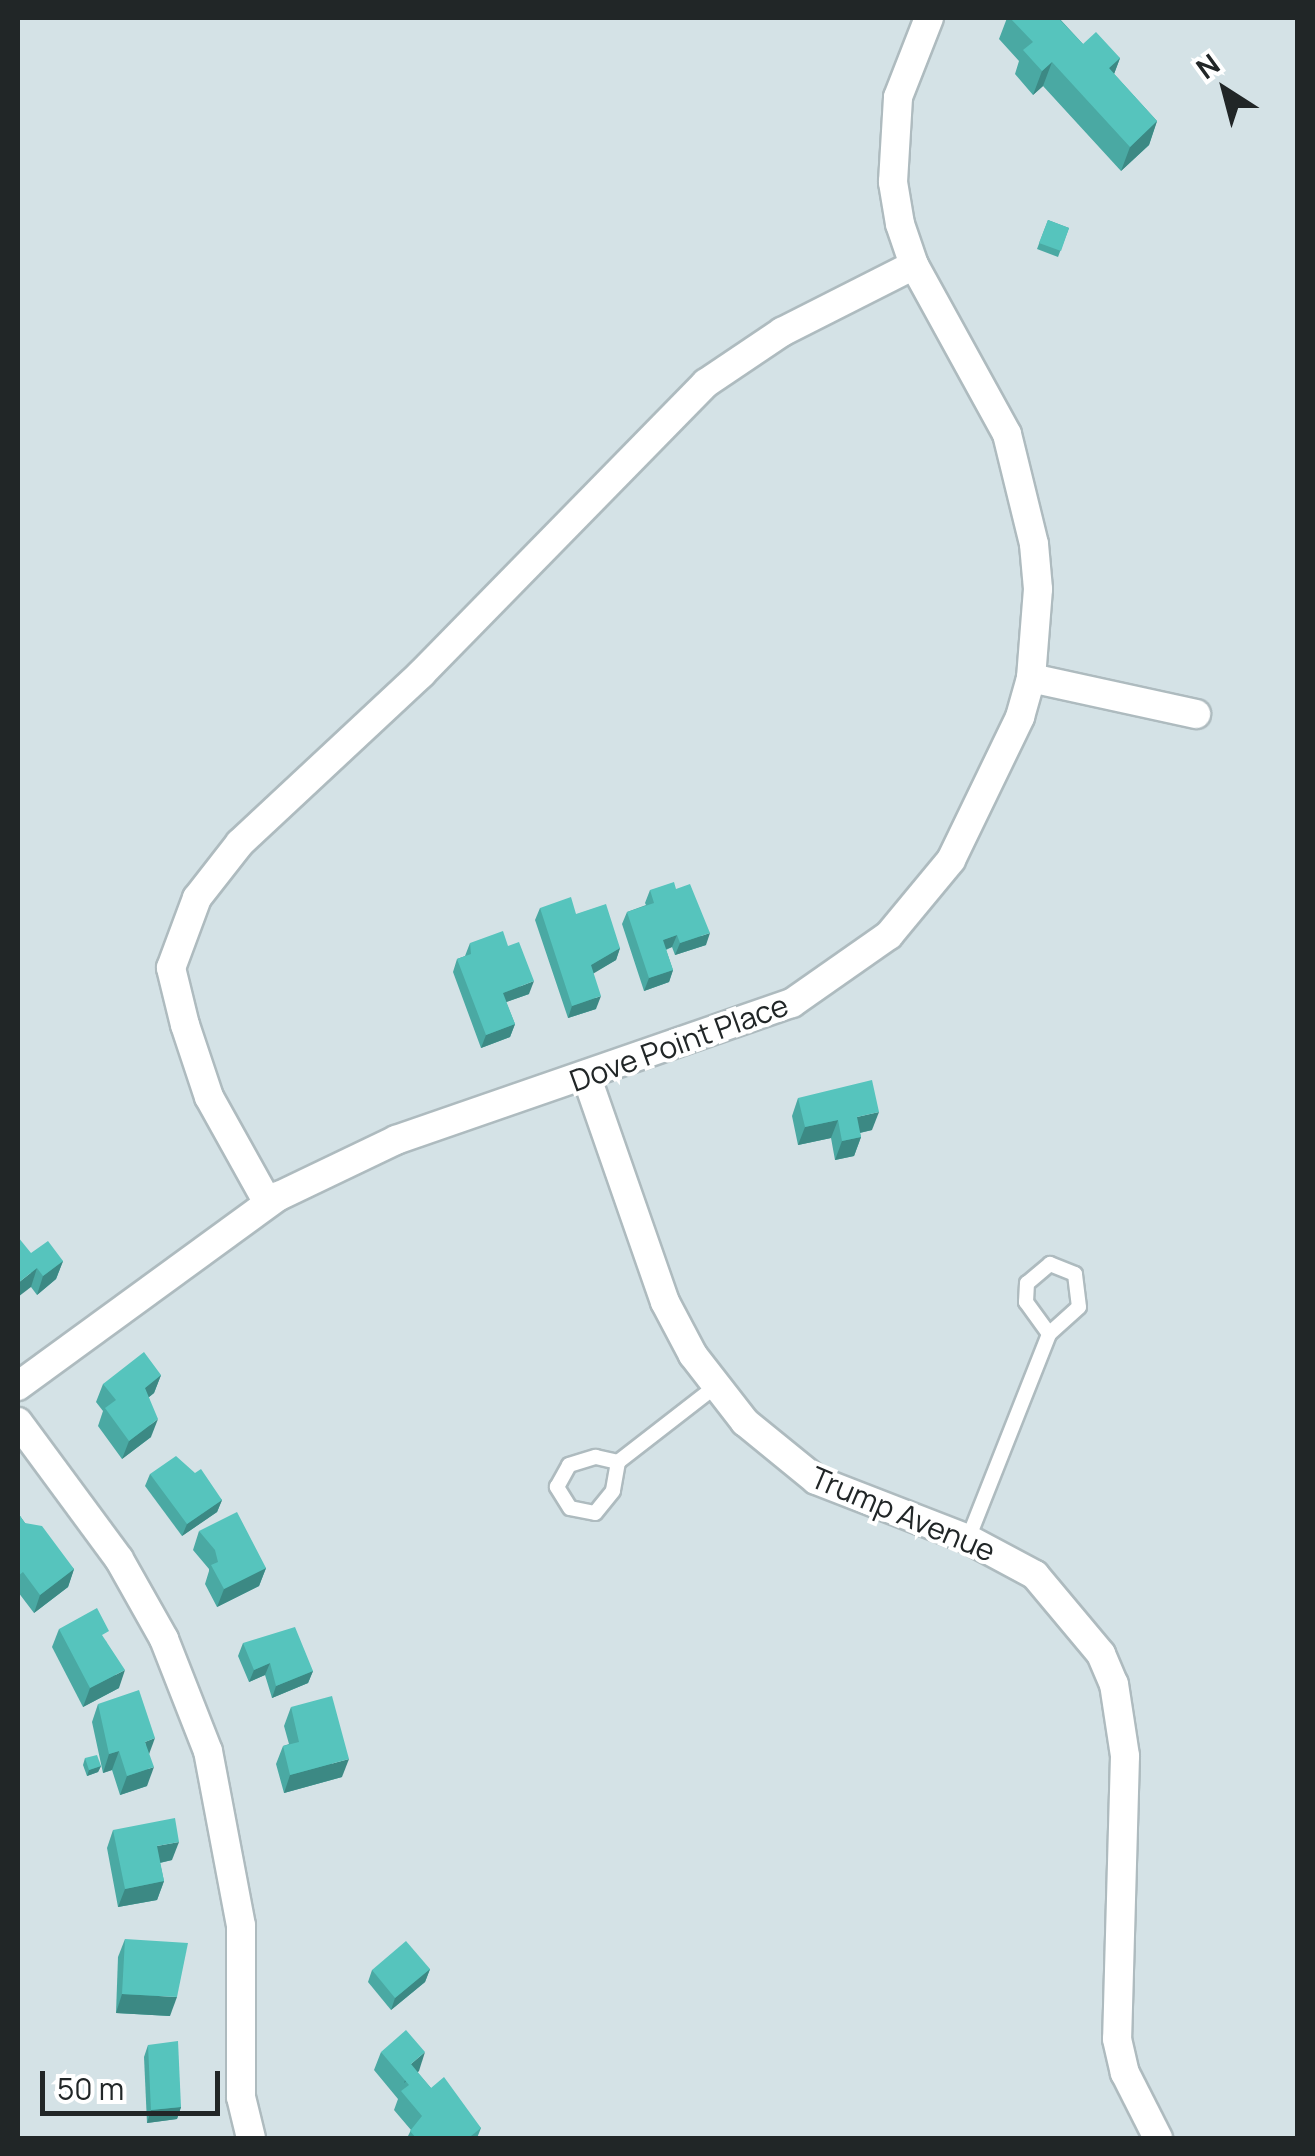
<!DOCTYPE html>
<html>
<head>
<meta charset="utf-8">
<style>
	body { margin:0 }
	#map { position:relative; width:1315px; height:2156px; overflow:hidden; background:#d4e2e6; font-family:Manrope,sans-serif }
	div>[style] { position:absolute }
	.roads { filter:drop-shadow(2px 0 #aebbbf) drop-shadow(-2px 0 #aebbbf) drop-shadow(0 2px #aebbbf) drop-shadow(0 -2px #aebbbf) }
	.lane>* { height:14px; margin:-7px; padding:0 7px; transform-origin:7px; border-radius:7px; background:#fff }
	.street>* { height:28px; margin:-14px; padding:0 14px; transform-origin:14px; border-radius:14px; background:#fff }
	.wall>* { inset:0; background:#4aa9a3 }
	.shaded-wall>* { inset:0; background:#3c8984 }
	.building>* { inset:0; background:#56c4bd }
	span { translate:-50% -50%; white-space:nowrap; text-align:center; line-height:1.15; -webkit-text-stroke:8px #fff; paint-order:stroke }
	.street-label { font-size:30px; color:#212627 }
	.frame { position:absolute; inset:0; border:20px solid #212627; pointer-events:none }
	.north { position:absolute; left:1175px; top:40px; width:100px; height:100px; -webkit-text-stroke:8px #fff; paint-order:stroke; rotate:324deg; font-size:28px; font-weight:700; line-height:40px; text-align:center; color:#212627 }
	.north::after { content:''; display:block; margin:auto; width:35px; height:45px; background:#212627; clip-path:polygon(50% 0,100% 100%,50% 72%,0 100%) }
	.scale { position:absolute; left:40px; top:2071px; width:180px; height:45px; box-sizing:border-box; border:5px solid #212627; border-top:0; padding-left:12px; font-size:30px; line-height:35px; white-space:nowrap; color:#212627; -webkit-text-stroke:8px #fff; paint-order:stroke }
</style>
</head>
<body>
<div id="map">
	<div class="roads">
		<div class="lane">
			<i style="left:618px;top:1462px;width:29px;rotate:100deg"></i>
			<i style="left:613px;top:1491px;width:28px;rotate:129deg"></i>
			<i style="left:595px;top:1513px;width:25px;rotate:-169deg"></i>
			<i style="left:570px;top:1508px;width:25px;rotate:-122deg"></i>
			<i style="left:557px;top:1487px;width:25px;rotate:-61deg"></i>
			<i style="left:569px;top:1465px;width:28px;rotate:-17deg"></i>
			<i style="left:596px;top:1457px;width:23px;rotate:13deg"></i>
			<i style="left:618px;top:1462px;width:124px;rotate:-37.8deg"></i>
			<i style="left:968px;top:1539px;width:220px;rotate:-68.4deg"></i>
			<i style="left:1049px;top:1334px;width:40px;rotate:-42deg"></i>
			<i style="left:1079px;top:1307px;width:33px;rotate:-97deg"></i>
			<i style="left:1075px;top:1274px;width:27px;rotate:-158deg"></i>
			<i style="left:1050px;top:1264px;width:30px;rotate:140deg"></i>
			<i style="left:1027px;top:1283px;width:19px;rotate:93deg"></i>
			<i style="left:1026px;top:1302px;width:39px;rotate:54deg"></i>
		</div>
		<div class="street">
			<i style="left:1031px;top:678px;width:169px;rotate:12.3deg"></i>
			<i style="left:587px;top:1078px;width:237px;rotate:70.8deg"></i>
			<i style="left:665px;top:1302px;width:60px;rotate:62.2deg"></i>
			<i style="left:693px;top:1355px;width:85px;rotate:52.2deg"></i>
			<i style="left:745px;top:1422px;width:92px;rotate:39.2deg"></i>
			<i style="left:816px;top:1480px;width:163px;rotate:21.2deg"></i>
			<i style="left:968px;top:1539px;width:76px;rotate:28.2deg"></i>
			<i style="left:1035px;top:1575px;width:103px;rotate:50.1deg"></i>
			<i style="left:1101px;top:1654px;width:33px;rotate:67deg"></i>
			<i style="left:1114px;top:1684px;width:73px;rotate:81.3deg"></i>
			<i style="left:1125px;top:1756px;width:283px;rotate:91.6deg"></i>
			<i style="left:1117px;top:2039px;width:35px;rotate:77deg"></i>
			<i style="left:1125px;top:2073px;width:73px;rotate:63.1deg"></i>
			<i style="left:268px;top:1203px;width:121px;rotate:-119.1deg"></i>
			<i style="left:209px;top:1097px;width:76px;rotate:-108.4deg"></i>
			<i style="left:185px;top:1025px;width:59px;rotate:-103.8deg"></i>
			<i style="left:171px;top:968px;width:75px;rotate:-69.6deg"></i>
			<i style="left:197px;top:898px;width:70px;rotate:-52deg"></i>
			<i style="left:240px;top:843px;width:248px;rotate:-43deg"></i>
			<i style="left:421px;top:674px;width:407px;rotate:-45.6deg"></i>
			<i style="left:706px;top:383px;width:92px;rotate:-33.9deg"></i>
			<i style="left:782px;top:332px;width:148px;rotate:-26.9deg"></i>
			<i style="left:18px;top:1386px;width:323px;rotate:-36.1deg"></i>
			<i style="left:279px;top:1196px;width:130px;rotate:-25.6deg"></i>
			<i style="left:396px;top:1140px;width:419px;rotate:-19.1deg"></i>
			<i style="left:792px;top:1003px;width:118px;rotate:-35deg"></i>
			<i style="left:889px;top:935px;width:97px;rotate:-50.4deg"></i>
			<i style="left:951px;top:860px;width:159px;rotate:-64.2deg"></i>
			<i style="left:1020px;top:717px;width:41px;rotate:-74.2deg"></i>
			<i style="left:1031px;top:678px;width:89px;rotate:-85.5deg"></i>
			<i style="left:1038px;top:589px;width:45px;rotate:-95.1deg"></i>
			<i style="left:1034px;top:544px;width:113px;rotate:-103.8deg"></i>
			<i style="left:1007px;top:434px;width:193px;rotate:-118.8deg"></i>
			<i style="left:914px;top:265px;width:43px;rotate:-108.9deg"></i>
			<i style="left:900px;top:224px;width:43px;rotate:-99.5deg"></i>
			<i style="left:893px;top:182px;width:85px;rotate:-86.6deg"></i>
			<i style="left:898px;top:97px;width:85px;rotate:-68.6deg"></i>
			<i style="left:18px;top:1422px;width:170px;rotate:53.6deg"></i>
			<i style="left:119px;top:1559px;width:92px;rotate:60.6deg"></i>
			<i style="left:164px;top:1639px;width:120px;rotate:68.6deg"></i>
			<i style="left:208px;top:1751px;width:178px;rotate:79.3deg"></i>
			<i style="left:241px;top:1926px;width:171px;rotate:90deg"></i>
			<i style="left:241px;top:2097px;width:42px;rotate:76.3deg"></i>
		</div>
	</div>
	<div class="wall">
		<i style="clip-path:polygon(1007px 18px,1059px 18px,1083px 44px,1120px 58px,1114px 74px,1157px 121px,1149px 145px,1121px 171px,1043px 86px,1033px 95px,1015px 74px,1019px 61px,999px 39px)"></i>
		<i style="clip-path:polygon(1048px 220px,1069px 228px,1058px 257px,1037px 249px)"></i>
		<i style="clip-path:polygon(676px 889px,706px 945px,675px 955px,672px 947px,666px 950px,673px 970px,669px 982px,644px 991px,622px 924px,627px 912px,646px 905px,645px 903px,650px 890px)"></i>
		<i style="clip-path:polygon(540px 908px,576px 914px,620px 948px,616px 960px,593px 973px,596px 1009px,568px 1018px,535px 920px)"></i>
		<i style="clip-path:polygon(470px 943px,529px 994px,506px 1002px,515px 1024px,510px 1037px,481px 1048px,453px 972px,457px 959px,465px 956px)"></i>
		<i style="clip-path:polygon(798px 1098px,872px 1130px,860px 1133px,861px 1137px,854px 1156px,835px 1160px,831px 1138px,798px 1145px,792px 1116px)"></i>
		<i style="clip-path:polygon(31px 1253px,63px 1261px,56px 1279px,37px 1295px,31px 1287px)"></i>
		<i style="clip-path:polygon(161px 1375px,154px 1393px,149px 1397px,151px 1437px,122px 1459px,98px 1426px,103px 1411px,96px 1402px,103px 1384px)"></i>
		<i style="clip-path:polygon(195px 1473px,222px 1500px,217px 1512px,182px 1536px,145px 1486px,150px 1474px)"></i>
		<i style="clip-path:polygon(18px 1513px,25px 1523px,74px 1569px,68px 1587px,34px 1613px,18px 1592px)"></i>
		<i style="clip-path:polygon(199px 1531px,266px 1568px,259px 1586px,217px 1607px,205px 1584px,209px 1571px,209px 1569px,193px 1550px)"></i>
		<i style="clip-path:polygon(59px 1629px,106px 1641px,119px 1688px,83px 1707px,52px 1647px)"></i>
		<i style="clip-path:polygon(243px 1643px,313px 1671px,308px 1683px,272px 1698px,265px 1675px,249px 1682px,238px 1656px)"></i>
		<i style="clip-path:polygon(98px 1704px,149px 1754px,147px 1786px,120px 1795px,112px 1770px,103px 1773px,92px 1722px)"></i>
		<i style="clip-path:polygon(291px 1707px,342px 1777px,284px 1793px,276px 1764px,283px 1746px,289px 1744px,284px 1726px)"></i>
		<i style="clip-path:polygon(85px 1758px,101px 1766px,98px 1772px,87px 1776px,83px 1765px)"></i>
		<i style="clip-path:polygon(113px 1830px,172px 1860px,160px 1863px,164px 1881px,157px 1900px,118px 1907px,107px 1848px)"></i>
		<i style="clip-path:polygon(125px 1939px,170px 2016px,116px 2013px,118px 1957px)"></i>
		<i style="clip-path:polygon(430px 1969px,425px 1982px,391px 2010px,368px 1982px,372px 1970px)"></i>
		<i style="clip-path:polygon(148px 2045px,181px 2107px,177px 2119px,147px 2123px,144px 2057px)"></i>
		<i style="clip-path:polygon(381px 2052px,419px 2071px,417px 2072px,431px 2088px,481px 2128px,477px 2138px,407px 2138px,411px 2130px,394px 2110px,398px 2099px,374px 2070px)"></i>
	</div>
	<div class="shaded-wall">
		<i style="clip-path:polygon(1120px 58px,1111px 82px,1109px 68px)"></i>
		<i style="clip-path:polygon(1052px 62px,1043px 86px,1033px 95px,1042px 71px)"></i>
		<i style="clip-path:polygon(1157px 121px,1149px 145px,1121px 171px,1130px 147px)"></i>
		<i style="clip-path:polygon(710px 933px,706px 945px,675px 955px,680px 943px)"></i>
		<i style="clip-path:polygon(677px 935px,672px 947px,658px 952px,663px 940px)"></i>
		<i style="clip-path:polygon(620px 948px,616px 960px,586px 978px,591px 965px)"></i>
		<i style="clip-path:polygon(673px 970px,669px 982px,644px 991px,649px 978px)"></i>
		<i style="clip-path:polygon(534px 981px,529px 994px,498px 1005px,503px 993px)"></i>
		<i style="clip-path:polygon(601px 996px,596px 1009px,568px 1018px,572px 1006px)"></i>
		<i style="clip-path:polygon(515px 1024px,510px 1037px,481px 1048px,486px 1035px)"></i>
		<i style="clip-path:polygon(879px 1112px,872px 1130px,850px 1135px,857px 1117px)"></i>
		<i style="clip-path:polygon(838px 1120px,831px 1138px,798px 1145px,805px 1127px)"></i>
		<i style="clip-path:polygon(861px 1137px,854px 1156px,835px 1160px,842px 1141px)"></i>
		<i style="clip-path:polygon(63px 1261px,56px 1279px,37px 1295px,43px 1276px)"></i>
		<i style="clip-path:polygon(37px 1268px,31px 1287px,18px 1297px,18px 1283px)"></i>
		<i style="clip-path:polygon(161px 1375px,154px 1393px,138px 1406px,145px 1388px)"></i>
		<i style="clip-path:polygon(158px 1419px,151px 1437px,122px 1459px,129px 1441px)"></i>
		<i style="clip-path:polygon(222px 1500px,217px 1512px,182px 1536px,187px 1524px)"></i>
		<i style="clip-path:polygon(266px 1568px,259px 1586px,217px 1607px,224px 1589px)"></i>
		<i style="clip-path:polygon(74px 1569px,68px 1587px,34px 1613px,40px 1595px)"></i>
		<i style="clip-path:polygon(270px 1663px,265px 1675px,249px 1682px,254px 1670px)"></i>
		<i style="clip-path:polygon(125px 1670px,119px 1688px,83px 1707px,90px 1688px)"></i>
		<i style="clip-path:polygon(313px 1671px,308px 1683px,272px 1698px,276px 1686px)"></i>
		<i style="clip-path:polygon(155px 1738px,148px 1757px,145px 1742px)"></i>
		<i style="clip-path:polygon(119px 1751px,112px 1770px,103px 1773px,109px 1754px)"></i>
		<i style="clip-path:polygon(349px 1759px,342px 1777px,284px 1793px,290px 1775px)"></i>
		<i style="clip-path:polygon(101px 1766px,98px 1772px,87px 1776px,89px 1770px)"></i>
		<i style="clip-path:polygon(154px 1767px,147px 1786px,120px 1795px,127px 1776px)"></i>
		<i style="clip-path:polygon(179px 1842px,172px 1860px,150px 1865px,157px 1846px)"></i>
		<i style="clip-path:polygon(164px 1881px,157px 1900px,118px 1907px,125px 1889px)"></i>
		<i style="clip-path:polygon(430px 1969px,425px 1982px,391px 2010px,395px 1998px)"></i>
		<i style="clip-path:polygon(122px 1994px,177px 1997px,170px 2016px,116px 2013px)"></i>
		<i style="clip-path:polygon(425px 2052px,419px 2071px,404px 2083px,411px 2064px)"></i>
		<i style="clip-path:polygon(181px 2107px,177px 2119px,147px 2123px,151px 2110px)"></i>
	</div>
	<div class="building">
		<i style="clip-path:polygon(1010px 18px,1058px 18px,1083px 44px,1096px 32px,1120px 58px,1109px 68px,1157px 121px,1130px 147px,1052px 62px,1042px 71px,1023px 50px,1033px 42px)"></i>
		<i style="clip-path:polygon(1048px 220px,1069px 228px,1061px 251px,1039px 243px)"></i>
		<i style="clip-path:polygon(674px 882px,676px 889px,690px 884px,710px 933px,680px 943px,677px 935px,663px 940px,673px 970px,649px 978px,627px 912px,654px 903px,650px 890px)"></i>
		<i style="clip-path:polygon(571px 897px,576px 914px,606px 904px,620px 948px,591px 965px,601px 996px,572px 1006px,540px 908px)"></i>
		<i style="clip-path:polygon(503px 931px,508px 946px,519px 942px,534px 981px,503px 993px,515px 1024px,486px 1035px,457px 959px,471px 954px,470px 943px)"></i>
		<i style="clip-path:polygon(872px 1080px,879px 1112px,857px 1117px,861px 1137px,842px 1141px,838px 1120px,805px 1127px,798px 1098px)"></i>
		<i style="clip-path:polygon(18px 1237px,31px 1253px,48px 1241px,63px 1261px,43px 1276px,37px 1268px,18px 1283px)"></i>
		<i style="clip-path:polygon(144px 1352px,161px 1375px,145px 1388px,158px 1419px,129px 1441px,105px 1408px,116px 1400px,103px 1384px)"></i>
		<i style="clip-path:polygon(176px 1456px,195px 1473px,201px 1469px,222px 1500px,187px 1524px,150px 1474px)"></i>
		<i style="clip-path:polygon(237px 1512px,266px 1568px,224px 1589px,211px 1565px,218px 1562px,215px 1550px,199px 1531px)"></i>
		<i style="clip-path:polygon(18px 1513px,25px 1523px,42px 1526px,74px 1569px,40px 1595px,23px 1572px,18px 1576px)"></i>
		<i style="clip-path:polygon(97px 1608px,109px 1631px,102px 1635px,125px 1670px,90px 1688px,59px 1629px)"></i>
		<i style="clip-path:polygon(295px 1627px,313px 1671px,276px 1686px,270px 1663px,254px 1670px,243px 1643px)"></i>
		<i style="clip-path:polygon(139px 1690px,155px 1738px,145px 1742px,154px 1767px,127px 1776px,119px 1751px,109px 1754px,98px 1704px)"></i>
		<i style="clip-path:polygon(332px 1696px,349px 1759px,290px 1775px,283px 1746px,299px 1742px,291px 1707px)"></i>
		<i style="clip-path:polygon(97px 1755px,101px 1766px,89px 1770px,85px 1758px)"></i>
		<i style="clip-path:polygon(175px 1818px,179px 1842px,157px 1846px,164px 1881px,125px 1889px,113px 1830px)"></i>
		<i style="clip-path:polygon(125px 1939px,188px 1943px,177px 1997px,122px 1994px)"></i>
		<i style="clip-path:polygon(406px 1941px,430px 1969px,395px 1998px,372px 1970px)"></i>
		<i style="clip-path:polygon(406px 2030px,425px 2052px,411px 2064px,431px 2088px,444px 2077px,481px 2128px,471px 2136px,473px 2138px,416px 2138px,410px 2131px,422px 2116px,401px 2091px,409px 2085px,381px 2052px)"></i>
		<i style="clip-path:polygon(178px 2041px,181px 2107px,151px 2110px,148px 2045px)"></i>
	</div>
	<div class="street-label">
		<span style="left:679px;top:1043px;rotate:-20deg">Dove Point Place</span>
		<span style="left:903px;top:1514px;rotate:23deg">Trump Avenue</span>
	</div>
	<div class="frame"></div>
	<div class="north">N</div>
	<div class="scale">50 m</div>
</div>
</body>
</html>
